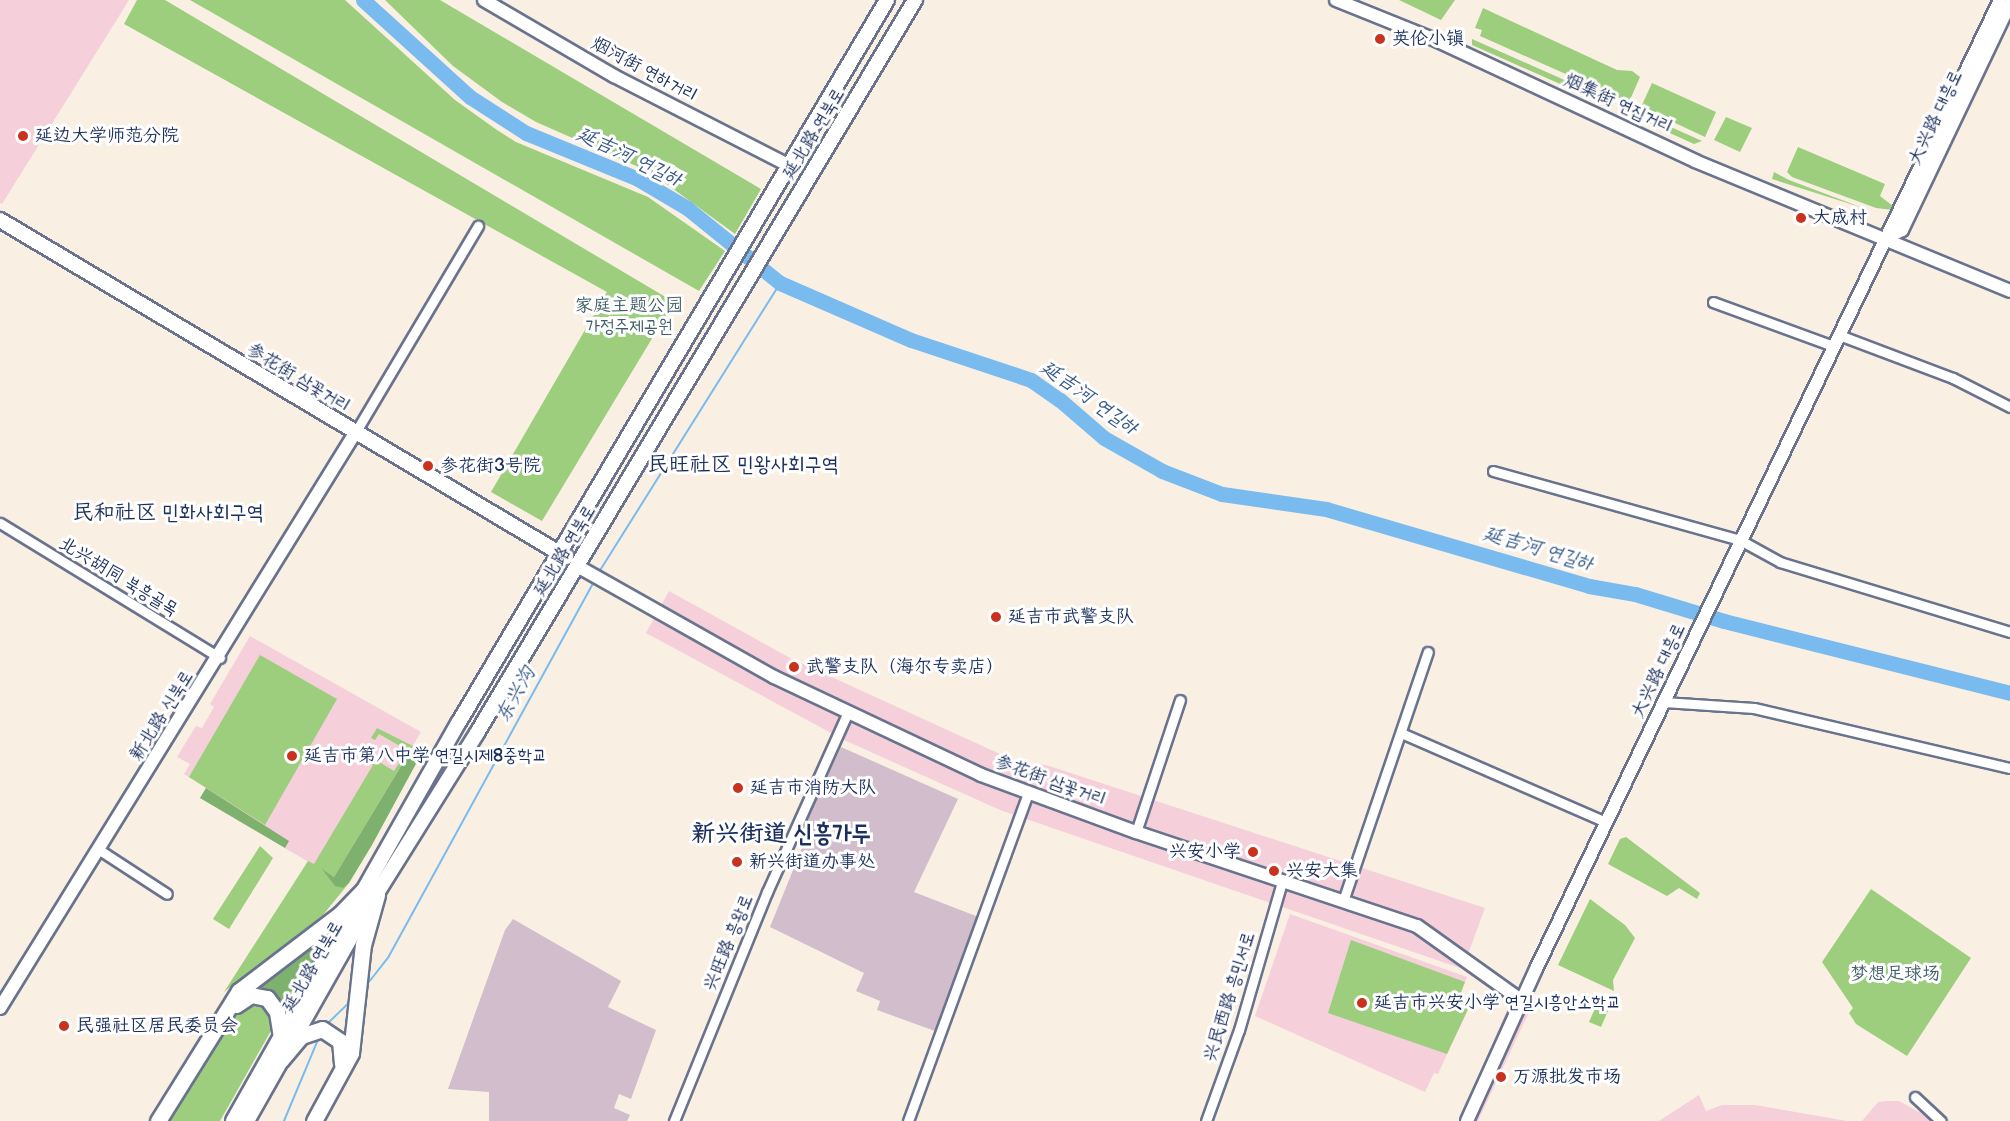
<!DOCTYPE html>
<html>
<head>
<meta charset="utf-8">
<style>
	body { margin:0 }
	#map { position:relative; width:2010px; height:1121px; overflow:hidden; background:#f9f0e3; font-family:"Balsamiq Sans","LXGW WenKai TC","Poor Story",sans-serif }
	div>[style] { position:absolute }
	.built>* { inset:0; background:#f5cfda }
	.industrial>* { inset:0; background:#d1bdcb }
	.green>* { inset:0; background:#9dce7e }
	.forest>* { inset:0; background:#7eb16d }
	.stream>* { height:2px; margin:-1px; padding:0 1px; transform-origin:1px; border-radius:1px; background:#7abbef }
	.river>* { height:15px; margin:-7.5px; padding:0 7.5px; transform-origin:7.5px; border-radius:7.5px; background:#7abbef }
	.roads { filter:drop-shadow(2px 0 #69738d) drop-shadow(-2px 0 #69738d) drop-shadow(0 2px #69738d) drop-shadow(0 -2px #69738d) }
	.minor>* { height:9px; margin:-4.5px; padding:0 4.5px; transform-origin:4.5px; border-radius:4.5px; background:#fff }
	.tertiary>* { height:12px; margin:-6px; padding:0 6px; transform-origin:6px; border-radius:6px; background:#fff }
	.secondary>* { height:14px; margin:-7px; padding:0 7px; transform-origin:7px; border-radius:7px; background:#fff }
	.primary>* { height:15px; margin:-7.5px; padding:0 7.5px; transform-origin:7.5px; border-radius:7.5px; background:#fff }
	.dots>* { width:16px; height:16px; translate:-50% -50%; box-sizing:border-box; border:3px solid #fff; border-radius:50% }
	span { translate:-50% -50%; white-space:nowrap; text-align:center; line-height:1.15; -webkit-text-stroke:6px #fff; paint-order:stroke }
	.poi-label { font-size:18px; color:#1b2f5e }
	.left { translate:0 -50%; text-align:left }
	.right { translate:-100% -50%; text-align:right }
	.street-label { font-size:18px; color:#1b2f5e }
	.park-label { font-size:18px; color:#425f68 }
	.water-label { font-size:20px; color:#38598a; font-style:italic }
	.quarter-label { font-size:21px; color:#1b2f5e }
	.district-label { font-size:24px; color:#1b2f5e; font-weight:700 }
</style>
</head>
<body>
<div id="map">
	<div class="built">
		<i style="clip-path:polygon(0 0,129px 0,2px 204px,0 203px)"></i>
		<i style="clip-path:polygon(669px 591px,790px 658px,1035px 770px,1038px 764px,1049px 766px,1485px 908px,1467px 957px,1507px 987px,1536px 997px,1478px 1121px,1459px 1121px,1510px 1003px,1460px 968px,1000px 810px,844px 740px,646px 633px)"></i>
		<i style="clip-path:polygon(250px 636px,421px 732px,334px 877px,200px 798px,206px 788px,184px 774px,190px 764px,177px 757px,196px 726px,202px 728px,214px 707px,210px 704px)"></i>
		<i style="clip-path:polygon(1290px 914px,1467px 977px,1458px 1000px,1470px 1005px,1438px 1074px,1434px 1073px,1425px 1092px,1255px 1016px)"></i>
		<i style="clip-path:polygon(1699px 1095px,1706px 1111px,1722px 1105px,1755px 1105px,1847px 1121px,1659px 1121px)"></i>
		<i style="clip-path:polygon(1886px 1101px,1899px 1101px,1935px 1121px,1862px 1121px,1878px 1102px)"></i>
	</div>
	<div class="industrial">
		<i style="clip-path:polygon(841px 747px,958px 799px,914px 892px,981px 918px,935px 1031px,877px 1010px,880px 1001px,856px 991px,864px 973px,770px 927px,804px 843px,797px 839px)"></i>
		<i style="clip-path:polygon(513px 919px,621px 981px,608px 1007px,656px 1030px,631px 1099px,619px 1094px,614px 1108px,630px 1115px,627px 1121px,489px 1121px,489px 1092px,448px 1089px,505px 930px)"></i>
	</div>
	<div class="green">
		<i style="clip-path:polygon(137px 0,165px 0,674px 302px,542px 521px,491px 492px,607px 292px,124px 24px)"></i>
		<i style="clip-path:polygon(190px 0,345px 0,455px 100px,497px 130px,516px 142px,648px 197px,725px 251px,699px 291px)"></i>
		<i style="clip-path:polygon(385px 0,440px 0,761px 189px,735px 234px,650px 172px,536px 122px,502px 102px,453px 66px)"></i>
		<i style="clip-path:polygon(1399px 0,1455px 0,1441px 20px)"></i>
		<i style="clip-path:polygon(1483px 8px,1617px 70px,1632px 71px,1640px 77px,1629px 102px,1480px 36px,1482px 30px,1475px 28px)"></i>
		<i style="clip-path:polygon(1472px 39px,1614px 102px,1612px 107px,1472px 45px)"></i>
		<i style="clip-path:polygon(1652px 83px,1716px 112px,1705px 137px,1641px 107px)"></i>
		<i style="clip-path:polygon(1726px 117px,1752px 128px,1740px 152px,1714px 140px)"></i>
		<i style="clip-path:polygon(1653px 119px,1702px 141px,1694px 144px,1650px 124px)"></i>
		<i style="clip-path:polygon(1798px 147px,1885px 184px,1880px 196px,1893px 206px,1893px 210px,1876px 208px,1792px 177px,1787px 172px)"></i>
		<i style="clip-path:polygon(1774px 172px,1789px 180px,1863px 208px,1772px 179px)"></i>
		<i style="clip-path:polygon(260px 655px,337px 699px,265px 825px,189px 777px)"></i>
		<i style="clip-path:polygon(377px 728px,413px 746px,334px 877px,323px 870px,342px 888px,349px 883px,323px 915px,224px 992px,308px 861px,314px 864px,373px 765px,361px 757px,368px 746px,372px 748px,368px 755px,394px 771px,407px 750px,379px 734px,375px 740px,371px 738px)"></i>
		<i style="clip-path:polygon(1626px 837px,1700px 893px,1697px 899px,1679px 888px,1667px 896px,1608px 864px,1620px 839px)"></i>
		<i style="clip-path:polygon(260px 846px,273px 858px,229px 929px,213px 919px)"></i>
		<i style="clip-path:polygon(1871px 889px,1971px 958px,1907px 1056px,1856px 1024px,1849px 1013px,1853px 1008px,1822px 962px)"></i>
		<i style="clip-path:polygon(1590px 899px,1625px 925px,1635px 938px,1613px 980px,1614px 991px,1558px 965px)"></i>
		<i style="clip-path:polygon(1351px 940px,1465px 982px,1458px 1000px,1470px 1005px,1447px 1054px,1328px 1013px)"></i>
		<i style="clip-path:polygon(1600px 997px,1612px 1002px,1601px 1027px,1589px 1022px)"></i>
		<i style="clip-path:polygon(250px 1002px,261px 1003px,269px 1011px,272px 1029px,220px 1121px,169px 1121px,233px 1016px)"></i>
	</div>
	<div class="forest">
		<i style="clip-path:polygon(407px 756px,417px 762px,372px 845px,349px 883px,343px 888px,335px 886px,322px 869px,334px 877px)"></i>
		<i style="clip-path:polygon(206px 788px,289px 841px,285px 848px,200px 798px)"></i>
		<i style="clip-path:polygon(338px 924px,284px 1018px,275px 997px,255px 990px,254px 986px)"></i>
	</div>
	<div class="stream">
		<i style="left:599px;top:572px;width:341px;rotate:-57.9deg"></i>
		<i style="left:365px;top:987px;width:39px;rotate:-52deg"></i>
		<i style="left:389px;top:956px;width:429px;rotate:-61.3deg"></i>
		<i style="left:326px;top:1025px;width:33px;rotate:-44deg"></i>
		<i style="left:284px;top:1121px;width:93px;rotate:-67.3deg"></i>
	</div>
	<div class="river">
		<i style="left:363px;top:0;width:144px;rotate:42.2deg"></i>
		<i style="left:470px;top:97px;width:67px;rotate:32.7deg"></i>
		<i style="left:526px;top:133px;width:121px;rotate:22.3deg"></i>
		<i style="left:638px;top:179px;width:57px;rotate:30.6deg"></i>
		<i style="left:687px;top:208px;width:119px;rotate:38.9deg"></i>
		<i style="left:780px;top:283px;width:143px;rotate:23.5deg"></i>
		<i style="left:911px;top:340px;width:126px;rotate:18.4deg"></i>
		<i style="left:1031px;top:380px;width:35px;rotate:35deg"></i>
		<i style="left:1060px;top:400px;width:58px;rotate:40.8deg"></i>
		<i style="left:1104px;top:438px;width:67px;rotate:29.6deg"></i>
		<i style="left:1162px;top:471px;width:64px;rotate:21deg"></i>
		<i style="left:1222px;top:494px;width:105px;rotate:8.2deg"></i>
		<i style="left:1326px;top:509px;width:274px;rotate:16.3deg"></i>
		<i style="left:1589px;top:586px;width:47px;rotate:9.9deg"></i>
		<i style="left:1635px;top:594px;width:93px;rotate:16.9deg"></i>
		<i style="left:1724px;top:621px;width:295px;rotate:14.1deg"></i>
	</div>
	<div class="roads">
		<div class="minor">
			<i style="left:1713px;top:302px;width:128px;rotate:20.1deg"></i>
			<i style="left:1839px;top:335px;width:122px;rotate:20.7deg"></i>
			<i style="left:1953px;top:378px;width:64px;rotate:27deg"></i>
			<i style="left:355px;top:433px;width:241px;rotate:-59.3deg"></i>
			<i style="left:1493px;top:471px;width:256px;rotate:15.6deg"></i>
			<i style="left:1740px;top:540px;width:46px;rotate:28.8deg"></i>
			<i style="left:1780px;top:562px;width:240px;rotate:16.9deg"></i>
			<i style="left:0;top:523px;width:258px;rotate:31.5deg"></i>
			<i style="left:1664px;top:702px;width:90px;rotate:3.8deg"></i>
			<i style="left:1754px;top:708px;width:263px;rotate:13.2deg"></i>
			<i style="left:1401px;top:733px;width:223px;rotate:23.5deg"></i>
			<i style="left:1136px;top:832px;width:139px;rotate:-71.6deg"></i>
			<i style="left:98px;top:849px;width:82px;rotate:33.1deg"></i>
			<i style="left:1343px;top:901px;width:263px;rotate:-71.2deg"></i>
			<i style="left:1915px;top:1097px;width:35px;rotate:43deg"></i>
			<i style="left:674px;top:1121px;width:247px;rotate:-67.9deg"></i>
			<i style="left:767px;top:892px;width:195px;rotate:-65.8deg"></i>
			<i style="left:908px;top:1121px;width:349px;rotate:-69.9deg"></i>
			<i style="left:1206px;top:1121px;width:97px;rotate:-70.1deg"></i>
			<i style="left:1239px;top:1030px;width:154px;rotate:-73.8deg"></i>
		</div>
		<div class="tertiary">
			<i style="left:484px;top:0;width:151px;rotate:30.3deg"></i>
			<i style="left:614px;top:76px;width:198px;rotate:27.1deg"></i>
			<i style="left:1336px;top:0;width:110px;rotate:21.9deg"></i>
			<i style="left:1438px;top:41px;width:284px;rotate:25deg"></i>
			<i style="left:1695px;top:161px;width:341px;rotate:22.4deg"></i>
			<i style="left:1886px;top:238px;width:18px;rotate:-27deg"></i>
			<i style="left:1902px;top:230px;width:250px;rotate:-64.5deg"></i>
			<i style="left:577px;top:566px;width:226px;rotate:29.4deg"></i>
			<i style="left:774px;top:677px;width:229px;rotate:25.3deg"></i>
			<i style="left:981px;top:775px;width:165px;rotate:20.2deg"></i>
			<i style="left:1136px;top:832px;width:296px;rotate:18.5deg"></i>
			<i style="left:1417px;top:926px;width:129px;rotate:35.5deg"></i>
			<i style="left:0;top:1008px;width:676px;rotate:-58.31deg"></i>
			<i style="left:1467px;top:1121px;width:167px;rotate:-65.6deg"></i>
			<i style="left:1536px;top:969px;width:1074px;rotate:-64.41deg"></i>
		</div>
		<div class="secondary">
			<i style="left:0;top:220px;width:659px;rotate:30.77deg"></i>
			<i style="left:233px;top:1121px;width:459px;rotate:-60.5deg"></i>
			<i style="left:459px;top:722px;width:839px;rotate:-59.34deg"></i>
			<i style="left:247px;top:1121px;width:244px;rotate:-60.5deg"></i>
			<i style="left:367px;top:909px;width:208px;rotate:-58deg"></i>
			<i style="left:477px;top:733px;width:854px;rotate:-59.14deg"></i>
		</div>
		<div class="primary">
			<i style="left:236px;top:1005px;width:18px;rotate:-34deg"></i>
			<i style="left:251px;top:995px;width:16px;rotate:11deg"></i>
			<i style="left:267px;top:998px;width:17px;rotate:54deg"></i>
			<i style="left:277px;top:1012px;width:25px;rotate:81deg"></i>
			<i style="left:281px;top:1060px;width:31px;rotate:-50deg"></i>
			<i style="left:301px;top:1036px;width:22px;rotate:-18deg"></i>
			<i style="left:322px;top:1029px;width:22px;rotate:34deg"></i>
			<i style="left:340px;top:1041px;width:23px;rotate:85deg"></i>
			<i style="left:158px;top:1121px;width:153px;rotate:-58.1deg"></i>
			<i style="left:239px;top:991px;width:127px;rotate:-37.3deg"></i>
			<i style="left:340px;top:914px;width:37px;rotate:-46deg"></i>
			<i style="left:314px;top:1121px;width:77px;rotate:-61.4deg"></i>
			<i style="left:351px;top:1053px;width:109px;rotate:-83.7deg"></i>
			<i style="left:363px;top:945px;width:52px;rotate:-74.4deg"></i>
		</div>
	</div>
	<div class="dots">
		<i style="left:1380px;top:39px;background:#c8321e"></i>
		<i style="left:23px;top:136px;background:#c8321e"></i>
		<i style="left:1801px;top:218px;background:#c8321e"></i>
		<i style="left:428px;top:466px;background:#c8321e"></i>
		<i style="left:996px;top:617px;background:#c8321e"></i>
		<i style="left:794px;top:667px;background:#c8321e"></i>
		<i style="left:292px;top:756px;background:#c8321e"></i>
		<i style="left:738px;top:788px;background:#c8321e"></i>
		<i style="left:1253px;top:852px;background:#c8321e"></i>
		<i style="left:737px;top:862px;background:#c8321e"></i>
		<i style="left:1274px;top:871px;background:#c8321e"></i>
		<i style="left:1362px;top:1003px;background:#c8321e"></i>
		<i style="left:64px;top:1026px;background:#c8321e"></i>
		<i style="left:1501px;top:1077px;background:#c8321e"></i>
	</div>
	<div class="poi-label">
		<span class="left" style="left:1392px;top:39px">英伦小镇</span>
		<span class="left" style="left:35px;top:136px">延边大学师范分院</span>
		<span class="left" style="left:1813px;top:218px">大成村</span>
		<span class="left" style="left:440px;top:466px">参花街3号院</span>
		<span class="left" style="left:1008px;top:617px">延吉市武警支队</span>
		<span class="left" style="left:806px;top:667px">武警支队（海尔专卖店）</span>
		<span class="left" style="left:304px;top:756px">延吉市第八中学 연길시제8중학교</span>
		<span class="left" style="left:750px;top:788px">延吉市消防大队</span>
		<span class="right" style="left:1241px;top:852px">兴安小学</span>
		<span class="left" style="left:749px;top:862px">新兴街道办事处</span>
		<span class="left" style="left:1286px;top:871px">兴安大集</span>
		<span class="left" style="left:1374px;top:1003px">延吉市兴安小学 연길시흥안소학교</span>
		<span class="left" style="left:76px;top:1026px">民强社区居民委员会</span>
		<span class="left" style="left:1513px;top:1077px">万源批发市场</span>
	</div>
	<div class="street-label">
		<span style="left:644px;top:70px;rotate:28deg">烟河街 연하거리</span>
		<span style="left:1618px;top:104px;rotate:25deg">烟集街 연집거리</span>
		<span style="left:1936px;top:118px;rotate:-65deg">大兴路 대흥로</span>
		<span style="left:814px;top:134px;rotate:-59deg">延北路 연북로</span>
		<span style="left:298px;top:378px;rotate:31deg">参花街 삼꽃거리</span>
		<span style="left:565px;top:551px;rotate:-59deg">延北路 연북로</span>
		<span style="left:118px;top:577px;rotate:31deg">北兴胡同 북흥골목</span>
		<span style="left:1659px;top:671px;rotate:-65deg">大兴路 대흥로</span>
		<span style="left:162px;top:716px;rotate:-58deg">新北路 신북로</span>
		<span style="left:1050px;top:781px;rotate:20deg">参花街 삼꽃거리</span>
		<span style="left:729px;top:943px;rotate:-68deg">兴旺路 흥왕로</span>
		<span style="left:313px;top:967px;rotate:-60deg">延北路 연북로</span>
		<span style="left:1230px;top:997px;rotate:-73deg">兴民西路 흥민서로</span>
	</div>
	<div class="park-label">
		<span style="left:629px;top:317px">家庭主题公园<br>가정주제공원</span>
		<span style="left:1895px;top:974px">梦想足球场</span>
	</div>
	<div class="water-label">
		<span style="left:629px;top:157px;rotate:25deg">延吉河 연길하</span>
		<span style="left:1089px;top:398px;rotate:35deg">延吉河 연길하</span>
		<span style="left:1538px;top:549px;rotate:16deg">延吉河 연길하</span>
		<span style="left:516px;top:695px;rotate:-61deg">东兴沟</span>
	</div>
	<div class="quarter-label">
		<span style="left:743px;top:465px">民旺社区 민왕사회구역</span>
		<span style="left:168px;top:513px">民和社区 민화사회구역</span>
	</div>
	<div class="district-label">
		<span style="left:781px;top:834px">新兴街道 신흥가두</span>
	</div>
</div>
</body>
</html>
